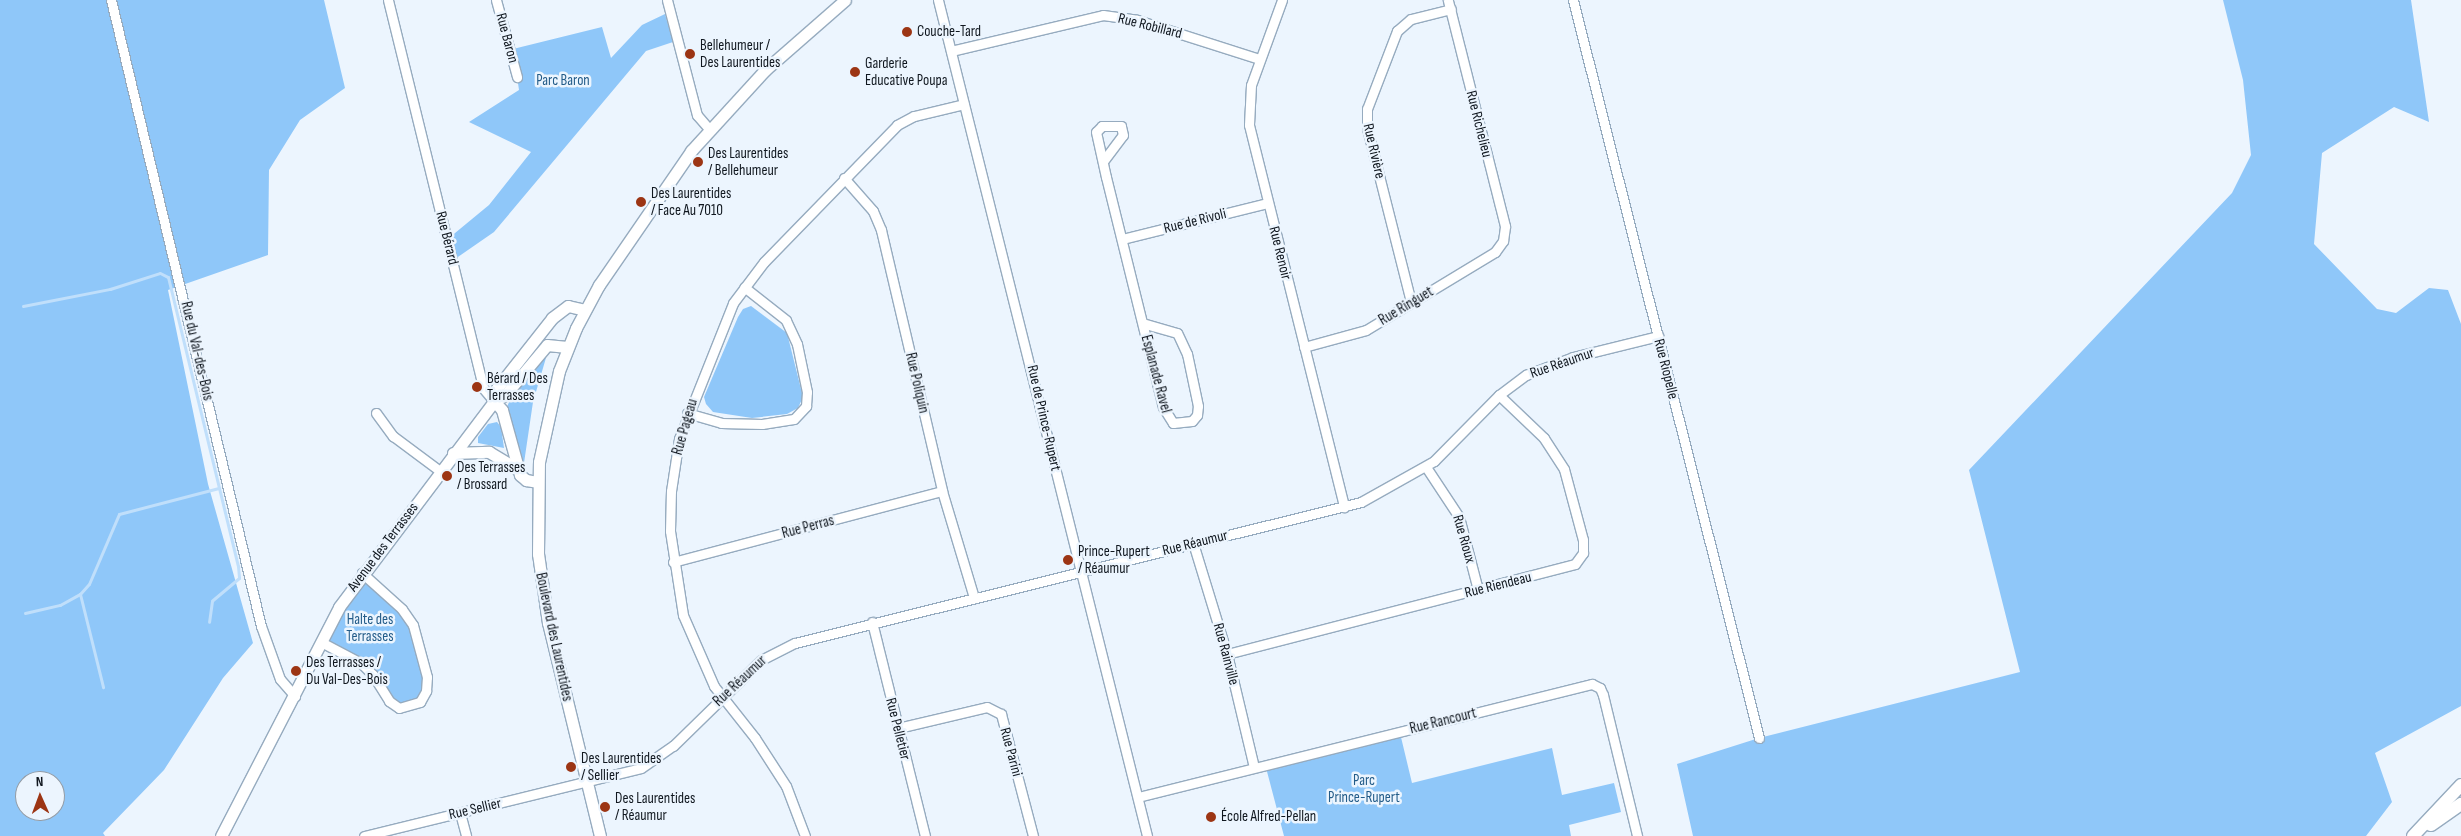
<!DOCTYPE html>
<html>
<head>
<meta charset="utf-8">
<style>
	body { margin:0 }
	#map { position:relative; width:2461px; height:836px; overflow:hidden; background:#ecf5fe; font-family:"Sofia Sans Condensed",sans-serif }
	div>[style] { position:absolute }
	.green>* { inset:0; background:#8fc7f9 }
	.stream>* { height:3px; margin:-1.5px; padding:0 1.5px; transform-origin:1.5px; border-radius:1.5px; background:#c0dffb }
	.roads { filter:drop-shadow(1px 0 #96abbf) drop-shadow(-1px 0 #96abbf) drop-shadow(0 1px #96abbf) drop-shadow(0 -1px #96abbf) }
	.minor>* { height:9px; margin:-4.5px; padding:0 4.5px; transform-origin:4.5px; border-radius:4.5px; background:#fff }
	.tertiary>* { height:11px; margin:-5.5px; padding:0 5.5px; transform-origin:5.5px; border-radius:5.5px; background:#fff }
	.secondary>* { height:12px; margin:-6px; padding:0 6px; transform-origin:6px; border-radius:6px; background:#fff }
	.dots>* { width:14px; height:14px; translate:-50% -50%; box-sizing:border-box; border:2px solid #ecf5fe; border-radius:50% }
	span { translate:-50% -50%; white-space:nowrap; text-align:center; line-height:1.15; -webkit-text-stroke:5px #ecf5fe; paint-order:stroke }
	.street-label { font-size:15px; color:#10171f }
	.poi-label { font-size:15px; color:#10171f }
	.left { translate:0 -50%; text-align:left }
	.park-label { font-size:15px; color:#235c89 }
	.north { position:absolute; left:15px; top:771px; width:50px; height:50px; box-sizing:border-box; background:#ecf5fe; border:1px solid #949ca5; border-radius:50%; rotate:358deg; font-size:14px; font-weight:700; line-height:20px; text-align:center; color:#10171f }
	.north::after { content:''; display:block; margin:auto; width:18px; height:22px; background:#9c3514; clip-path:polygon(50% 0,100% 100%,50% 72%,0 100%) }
</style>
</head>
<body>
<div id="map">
	<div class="green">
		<i style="clip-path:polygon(evenodd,0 0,324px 0,345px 88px,300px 120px,269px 170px,268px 255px,168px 290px,208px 484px,253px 643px,223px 678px,164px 770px,103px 833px,105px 836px,0 836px,0 0,25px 781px,55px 781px,55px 811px,25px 811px,25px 781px)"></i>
		<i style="clip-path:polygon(2223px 0,2411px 0,2429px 122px,2394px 107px,2322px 153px,2314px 244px,2377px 309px,2396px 313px,2429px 288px,2448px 290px,2461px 324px,2461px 706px,2375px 753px,2392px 802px,2366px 836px,1693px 836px,1677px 764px,1759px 738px,2020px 672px,1969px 470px,2232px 193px,2251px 155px,2243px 80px)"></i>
		<i style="clip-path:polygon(665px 14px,673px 42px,646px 51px,494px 232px,455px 259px,449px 238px,489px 205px,531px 152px,469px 122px,519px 90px,513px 49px,602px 27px,611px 58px,642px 25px)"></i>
		<i style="clip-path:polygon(751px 306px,787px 333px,803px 397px,798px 408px,787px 414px,752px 418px,713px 412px,706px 404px,704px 397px,738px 317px,743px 309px)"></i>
		<i style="clip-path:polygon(548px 351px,533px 402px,524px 463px,507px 407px,512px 395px)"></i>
		<i style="clip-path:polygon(497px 422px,501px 427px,504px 448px,478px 443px,478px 437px,488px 424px)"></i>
		<i style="clip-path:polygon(362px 573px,413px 625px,427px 677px,420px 702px,399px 708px,373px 675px,321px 642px)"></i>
		<i style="clip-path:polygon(1400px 733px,1412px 783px,1552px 748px,1562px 795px,1614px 783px,1621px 812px,1569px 825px,1571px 836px,1284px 836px,1265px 764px)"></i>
	</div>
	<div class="stream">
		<i style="left:23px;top:306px;width:89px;rotate:-11.1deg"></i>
		<i style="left:110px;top:289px;width:52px;rotate:-17.7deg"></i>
		<i style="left:160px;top:273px;width:9px;rotate:27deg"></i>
		<i style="left:168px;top:277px;width:297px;rotate:76.4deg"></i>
		<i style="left:238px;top:566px;width:12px;rotate:85deg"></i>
		<i style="left:239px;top:578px;width:35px;rotate:140deg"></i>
		<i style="left:212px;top:601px;width:21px;rotate:98deg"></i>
		<i style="left:80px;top:594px;width:96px;rotate:76.1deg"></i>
		<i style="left:25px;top:613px;width:36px;rotate:-13deg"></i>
		<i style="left:60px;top:605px;width:23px;rotate:-29deg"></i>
		<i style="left:80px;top:594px;width:13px;rotate:-48deg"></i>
		<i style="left:89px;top:584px;width:76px;rotate:-66.8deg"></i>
		<i style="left:119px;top:514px;width:103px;rotate:-14.6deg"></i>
	</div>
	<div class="roads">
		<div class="minor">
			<i style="left:111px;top:0;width:644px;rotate:76.53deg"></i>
			<i style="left:261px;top:626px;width:56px;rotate:70.3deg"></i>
			<i style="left:280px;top:679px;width:23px;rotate:49deg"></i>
			<i style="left:388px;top:0;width:399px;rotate:76.2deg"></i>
			<i style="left:483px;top:388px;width:17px;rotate:50deg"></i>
			<i style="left:496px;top:0;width:80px;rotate:74.7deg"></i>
			<i style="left:667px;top:0;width:119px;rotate:75.4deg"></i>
			<i style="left:697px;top:115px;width:18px;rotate:49deg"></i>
			<i style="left:938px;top:0;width:862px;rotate:75.96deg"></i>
			<i style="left:1282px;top:0;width:90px;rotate:110deg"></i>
			<i style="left:1251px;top:85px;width:40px;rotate:92.9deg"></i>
			<i style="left:1249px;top:125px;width:394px;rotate:76deg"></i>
			<i style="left:1573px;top:0;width:761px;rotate:75.85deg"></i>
			<i style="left:951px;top:51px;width:156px;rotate:-13.3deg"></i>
			<i style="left:1103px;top:15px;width:34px;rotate:8deg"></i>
			<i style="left:1137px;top:20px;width:128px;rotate:17.7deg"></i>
			<i style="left:1104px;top:160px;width:31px;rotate:-53deg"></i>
			<i style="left:1123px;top:135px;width:9px;rotate:-103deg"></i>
			<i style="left:1121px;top:126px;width:19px;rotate:180deg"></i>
			<i style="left:1102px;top:126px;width:8px;rotate:135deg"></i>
			<i style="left:1096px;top:132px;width:46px;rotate:77.5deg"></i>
			<i style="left:1106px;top:177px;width:237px;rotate:76.1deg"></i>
			<i style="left:1163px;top:407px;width:19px;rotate:58deg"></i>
			<i style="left:1173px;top:423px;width:19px;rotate:-6deg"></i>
			<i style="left:1192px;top:421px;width:8px;rotate:-50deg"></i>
			<i style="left:1197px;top:415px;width:9px;rotate:-84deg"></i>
			<i style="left:1198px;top:406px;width:53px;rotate:-101.9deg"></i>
			<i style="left:1187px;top:354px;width:23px;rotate:-115deg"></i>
			<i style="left:1177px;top:333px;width:35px;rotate:-164deg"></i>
			<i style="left:844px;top:178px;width:44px;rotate:48.7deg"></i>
			<i style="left:873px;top:211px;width:21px;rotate:67deg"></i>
			<i style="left:881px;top:230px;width:268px;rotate:76.8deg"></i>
			<i style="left:942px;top:491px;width:112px;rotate:73.3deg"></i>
			<i style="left:1122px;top:239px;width:150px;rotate:-13.9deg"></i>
			<i style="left:1411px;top:302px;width:179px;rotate:-104.2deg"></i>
			<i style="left:1367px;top:128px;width:19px;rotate:-90deg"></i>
			<i style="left:1367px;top:109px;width:84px;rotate:-69deg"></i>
			<i style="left:1397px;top:31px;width:18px;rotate:-41deg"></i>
			<i style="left:1411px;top:19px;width:41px;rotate:-14deg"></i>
			<i style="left:1304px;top:347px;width:64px;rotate:-15.3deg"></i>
			<i style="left:1366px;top:330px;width:151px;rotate:-31.2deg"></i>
			<i style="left:1495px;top:252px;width:14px;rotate:-54deg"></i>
			<i style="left:1503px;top:241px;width:15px;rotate:-82deg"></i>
			<i style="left:1505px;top:226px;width:233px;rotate:-104.2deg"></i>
			<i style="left:376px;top:413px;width:29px;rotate:54deg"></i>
			<i style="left:393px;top:436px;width:59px;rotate:36.7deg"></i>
			<i style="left:687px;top:413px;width:35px;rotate:16deg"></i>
			<i style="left:721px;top:423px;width:41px;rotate:1.4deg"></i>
			<i style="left:762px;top:424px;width:32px;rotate:-9deg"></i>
			<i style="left:794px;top:419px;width:18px;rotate:-47deg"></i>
			<i style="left:806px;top:406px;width:14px;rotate:-86deg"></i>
			<i style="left:807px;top:392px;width:49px;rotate:-101.8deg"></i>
			<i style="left:797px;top:344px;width:26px;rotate:-115deg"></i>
			<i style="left:786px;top:320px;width:53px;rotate:-141.8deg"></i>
			<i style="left:1426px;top:467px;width:60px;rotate:56.6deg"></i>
			<i style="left:1459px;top:517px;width:75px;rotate:75.4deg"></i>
			<i style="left:1193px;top:543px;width:116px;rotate:73deg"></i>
			<i style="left:1227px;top:654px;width:116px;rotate:76.6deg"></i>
			<i style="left:673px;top:562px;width:278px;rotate:-14.8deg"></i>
			<i style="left:872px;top:622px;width:220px;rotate:76.1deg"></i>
			<i style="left:321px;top:642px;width:45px;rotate:27.7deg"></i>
			<i style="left:361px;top:663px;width:17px;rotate:45deg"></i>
			<i style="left:373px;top:675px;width:31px;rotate:58deg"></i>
			<i style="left:389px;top:701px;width:12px;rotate:35deg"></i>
			<i style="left:399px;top:708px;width:22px;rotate:-16deg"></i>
			<i style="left:420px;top:702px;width:13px;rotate:-61deg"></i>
			<i style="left:426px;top:691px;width:14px;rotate:-86deg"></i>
			<i style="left:427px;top:677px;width:54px;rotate:-105.1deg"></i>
			<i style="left:413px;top:625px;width:19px;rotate:-125deg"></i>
			<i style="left:402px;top:609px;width:54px;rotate:-138deg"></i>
			<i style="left:1227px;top:654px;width:359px;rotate:-14.5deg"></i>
			<i style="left:1575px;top:564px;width:14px;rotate:-54deg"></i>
			<i style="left:1583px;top:553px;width:13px;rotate:-90deg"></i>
			<i style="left:1583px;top:540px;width:73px;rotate:-105deg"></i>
			<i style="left:1564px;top:469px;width:37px;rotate:-123deg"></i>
			<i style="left:1544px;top:438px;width:62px;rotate:-136.3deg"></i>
			<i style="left:898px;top:728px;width:91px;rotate:-13.3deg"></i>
			<i style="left:987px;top:707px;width:16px;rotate:27deg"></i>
			<i style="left:1001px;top:714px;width:126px;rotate:75.3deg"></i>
			<i style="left:1138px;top:797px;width:468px;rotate:-14deg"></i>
			<i style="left:1592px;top:684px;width:9px;rotate:27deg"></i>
			<i style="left:1600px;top:688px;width:8px;rotate:67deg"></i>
			<i style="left:1603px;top:695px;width:145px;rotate:76.4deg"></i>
			<i style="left:460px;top:813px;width:24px;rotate:75deg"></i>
			<i style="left:364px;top:836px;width:285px;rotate:-13.8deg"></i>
			<i style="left:641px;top:768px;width:39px;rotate:-35deg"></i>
			<i style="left:673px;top:746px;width:123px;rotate:-44.3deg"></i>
			<i style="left:761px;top:660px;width:38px;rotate:-27deg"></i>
			<i style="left:795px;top:643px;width:583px;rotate:-13.99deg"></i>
			<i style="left:1361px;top:502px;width:84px;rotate:-29.3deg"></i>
			<i style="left:1434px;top:461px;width:93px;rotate:-45.4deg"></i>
			<i style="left:1499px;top:395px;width:34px;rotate:-37deg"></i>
			<i style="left:1526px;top:375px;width:50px;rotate:-21deg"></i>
			<i style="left:1573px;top:357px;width:88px;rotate:-13.9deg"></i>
			<i style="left:805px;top:836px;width:53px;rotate:-110.8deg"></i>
			<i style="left:786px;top:786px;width:57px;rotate:-122.9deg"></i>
			<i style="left:755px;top:738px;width:66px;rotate:-128.3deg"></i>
			<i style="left:714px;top:686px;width:77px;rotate:-113.6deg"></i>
			<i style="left:683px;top:615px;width:85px;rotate:-98.8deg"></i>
			<i style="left:670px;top:531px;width:40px;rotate:-88.6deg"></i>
			<i style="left:671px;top:491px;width:53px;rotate:-81.3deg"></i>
			<i style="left:679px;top:439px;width:146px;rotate:-68.3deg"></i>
			<i style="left:733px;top:303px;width:51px;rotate:-52.9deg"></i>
			<i style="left:764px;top:262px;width:191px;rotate:-45.8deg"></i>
			<i style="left:897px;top:125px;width:19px;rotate:-28deg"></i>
			<i style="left:914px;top:116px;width:51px;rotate:-13.5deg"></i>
		</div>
		<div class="tertiary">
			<i style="left:494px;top:401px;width:13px;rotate:-29deg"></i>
			<i style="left:505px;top:395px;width:65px;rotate:-50deg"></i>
			<i style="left:547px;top:345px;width:20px;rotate:6deg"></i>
			<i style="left:494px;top:401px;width:12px;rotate:48deg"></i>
			<i style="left:502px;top:410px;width:67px;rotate:74.5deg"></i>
			<i style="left:520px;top:475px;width:8px;rotate:40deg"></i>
			<i style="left:526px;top:480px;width:11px;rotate:10deg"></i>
			<i style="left:453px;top:453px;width:36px;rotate:-2deg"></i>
			<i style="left:489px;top:452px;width:35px;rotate:31deg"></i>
			<i style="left:221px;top:836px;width:258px;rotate:-62.7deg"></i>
			<i style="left:339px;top:607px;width:258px;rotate:-53deg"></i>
			<i style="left:494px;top:401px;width:13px;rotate:-77deg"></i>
			<i style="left:497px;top:388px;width:89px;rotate:-51.8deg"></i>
			<i style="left:552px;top:318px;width:20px;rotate:-37deg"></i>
			<i style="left:568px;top:306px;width:17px;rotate:13deg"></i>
			<i style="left:600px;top:836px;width:219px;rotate:-103.7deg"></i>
			<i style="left:548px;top:623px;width:70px;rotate:-98.2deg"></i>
			<i style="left:538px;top:554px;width:92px;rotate:-89.4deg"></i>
			<i style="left:539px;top:462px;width:93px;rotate:-77.6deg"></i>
			<i style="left:559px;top:371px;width:46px;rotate:-68.4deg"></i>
			<i style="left:576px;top:328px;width:49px;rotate:-61.9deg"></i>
			<i style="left:599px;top:285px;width:163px;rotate:-55.5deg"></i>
			<i style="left:691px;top:151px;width:110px;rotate:-47.6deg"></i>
			<i style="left:765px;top:70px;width:106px;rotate:-41.2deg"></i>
		</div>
		<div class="secondary">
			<i style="left:2431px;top:825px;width:37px;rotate:-35deg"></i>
			<i style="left:2413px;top:836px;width:70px;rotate:-46.7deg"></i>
		</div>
	</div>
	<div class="dots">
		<i style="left:907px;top:32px;background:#9c3514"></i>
		<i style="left:690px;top:54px;background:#9c3514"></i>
		<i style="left:855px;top:72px;background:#9c3514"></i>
		<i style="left:698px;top:162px;background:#9c3514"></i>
		<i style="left:641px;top:202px;background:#9c3514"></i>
		<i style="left:477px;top:387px;background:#9c3514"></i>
		<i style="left:447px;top:476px;background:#9c3514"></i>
		<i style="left:1068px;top:560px;background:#9c3514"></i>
		<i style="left:296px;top:671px;background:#9c3514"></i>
		<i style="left:571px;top:767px;background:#9c3514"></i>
		<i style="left:605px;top:807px;background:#9c3514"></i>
		<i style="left:1211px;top:817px;background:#9c3514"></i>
	</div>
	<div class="street-label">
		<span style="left:1150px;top:26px;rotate:14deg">Rue Robillard</span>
		<span style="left:507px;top:38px;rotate:75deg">Rue Baron</span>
		<span style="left:1479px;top:124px;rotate:76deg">Rue Richelieu</span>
		<span style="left:1374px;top:151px;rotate:77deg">Rue Rivière</span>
		<span style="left:1195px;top:221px;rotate:-14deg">Rue de Rivoli</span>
		<span style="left:447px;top:238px;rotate:76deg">Rue Bérard</span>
		<span style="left:1280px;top:253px;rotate:76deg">Rue Renoir</span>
		<span style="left:1406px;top:306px;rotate:-31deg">Rue Ringuet</span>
		<span style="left:197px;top:351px;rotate:77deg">Rue du Val-des-Bois</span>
		<span style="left:1562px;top:363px;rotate:-19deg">Rue Réaumur</span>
		<span style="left:1666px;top:369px;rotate:76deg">Rue Riopelle</span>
		<span style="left:1156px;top:374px;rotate:75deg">Esplanade Ravel</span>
		<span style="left:917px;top:383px;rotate:77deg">Rue Poliquin</span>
		<span style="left:1044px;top:418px;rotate:77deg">Rue de Prince-Rupert</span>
		<span style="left:685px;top:427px;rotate:-74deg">Rue Pageau</span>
		<span style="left:808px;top:527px;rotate:-15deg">Rue Perras</span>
		<span style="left:1464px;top:539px;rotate:74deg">Rue Rioux</span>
		<span style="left:1195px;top:543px;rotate:-14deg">Rue Réaumur</span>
		<span style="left:383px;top:547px;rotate:-53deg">Avenue des Terrasses</span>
		<span style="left:1498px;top:585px;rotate:-14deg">Rue Riendeau</span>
		<span style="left:554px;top:637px;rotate:78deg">Boulevard des Laurentides</span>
		<span style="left:1226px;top:654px;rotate:75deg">Rue Rainville</span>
		<span style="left:740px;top:681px;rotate:-43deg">Rue Réaumur</span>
		<span style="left:1443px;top:721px;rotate:-14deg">Rue Rancourt</span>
		<span style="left:898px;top:729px;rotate:76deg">Rue Pelletier</span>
		<span style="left:1011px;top:752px;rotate:75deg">Rue Parini</span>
		<span style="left:475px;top:809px;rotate:-13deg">Rue Sellier</span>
	</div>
	<div class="poi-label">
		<span class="left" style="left:917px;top:32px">Couche-Tard</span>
		<span class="left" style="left:700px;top:54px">Bellehumeur /<br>Des Laurentides</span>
		<span class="left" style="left:865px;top:72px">Garderie<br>Educative Poupa</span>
		<span class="left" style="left:708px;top:162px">Des Laurentides<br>/ Bellehumeur</span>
		<span class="left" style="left:651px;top:202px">Des Laurentides<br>/ Face Au 7010</span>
		<span class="left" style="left:487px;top:387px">Bérard / Des<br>Terrasses</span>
		<span class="left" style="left:457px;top:476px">Des Terrasses<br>/ Brossard</span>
		<span class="left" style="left:1078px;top:560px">Prince-Rupert<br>/ Réaumur</span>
		<span class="left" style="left:306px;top:671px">Des Terrasses /<br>Du Val-Des-Bois</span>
		<span class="left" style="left:581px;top:767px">Des Laurentides<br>/ Sellier</span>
		<span class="left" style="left:615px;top:807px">Des Laurentides<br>/ Réaumur</span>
		<span class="left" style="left:1221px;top:817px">École Alfred-Pellan</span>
	</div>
	<div class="park-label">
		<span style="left:563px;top:81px">Parc Baron</span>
		<span style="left:370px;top:628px">Halte des<br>Terrasses</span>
		<span style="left:1364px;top:789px">Parc<br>Prince-Rupert</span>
	</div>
	<div class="north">N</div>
</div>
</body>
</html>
